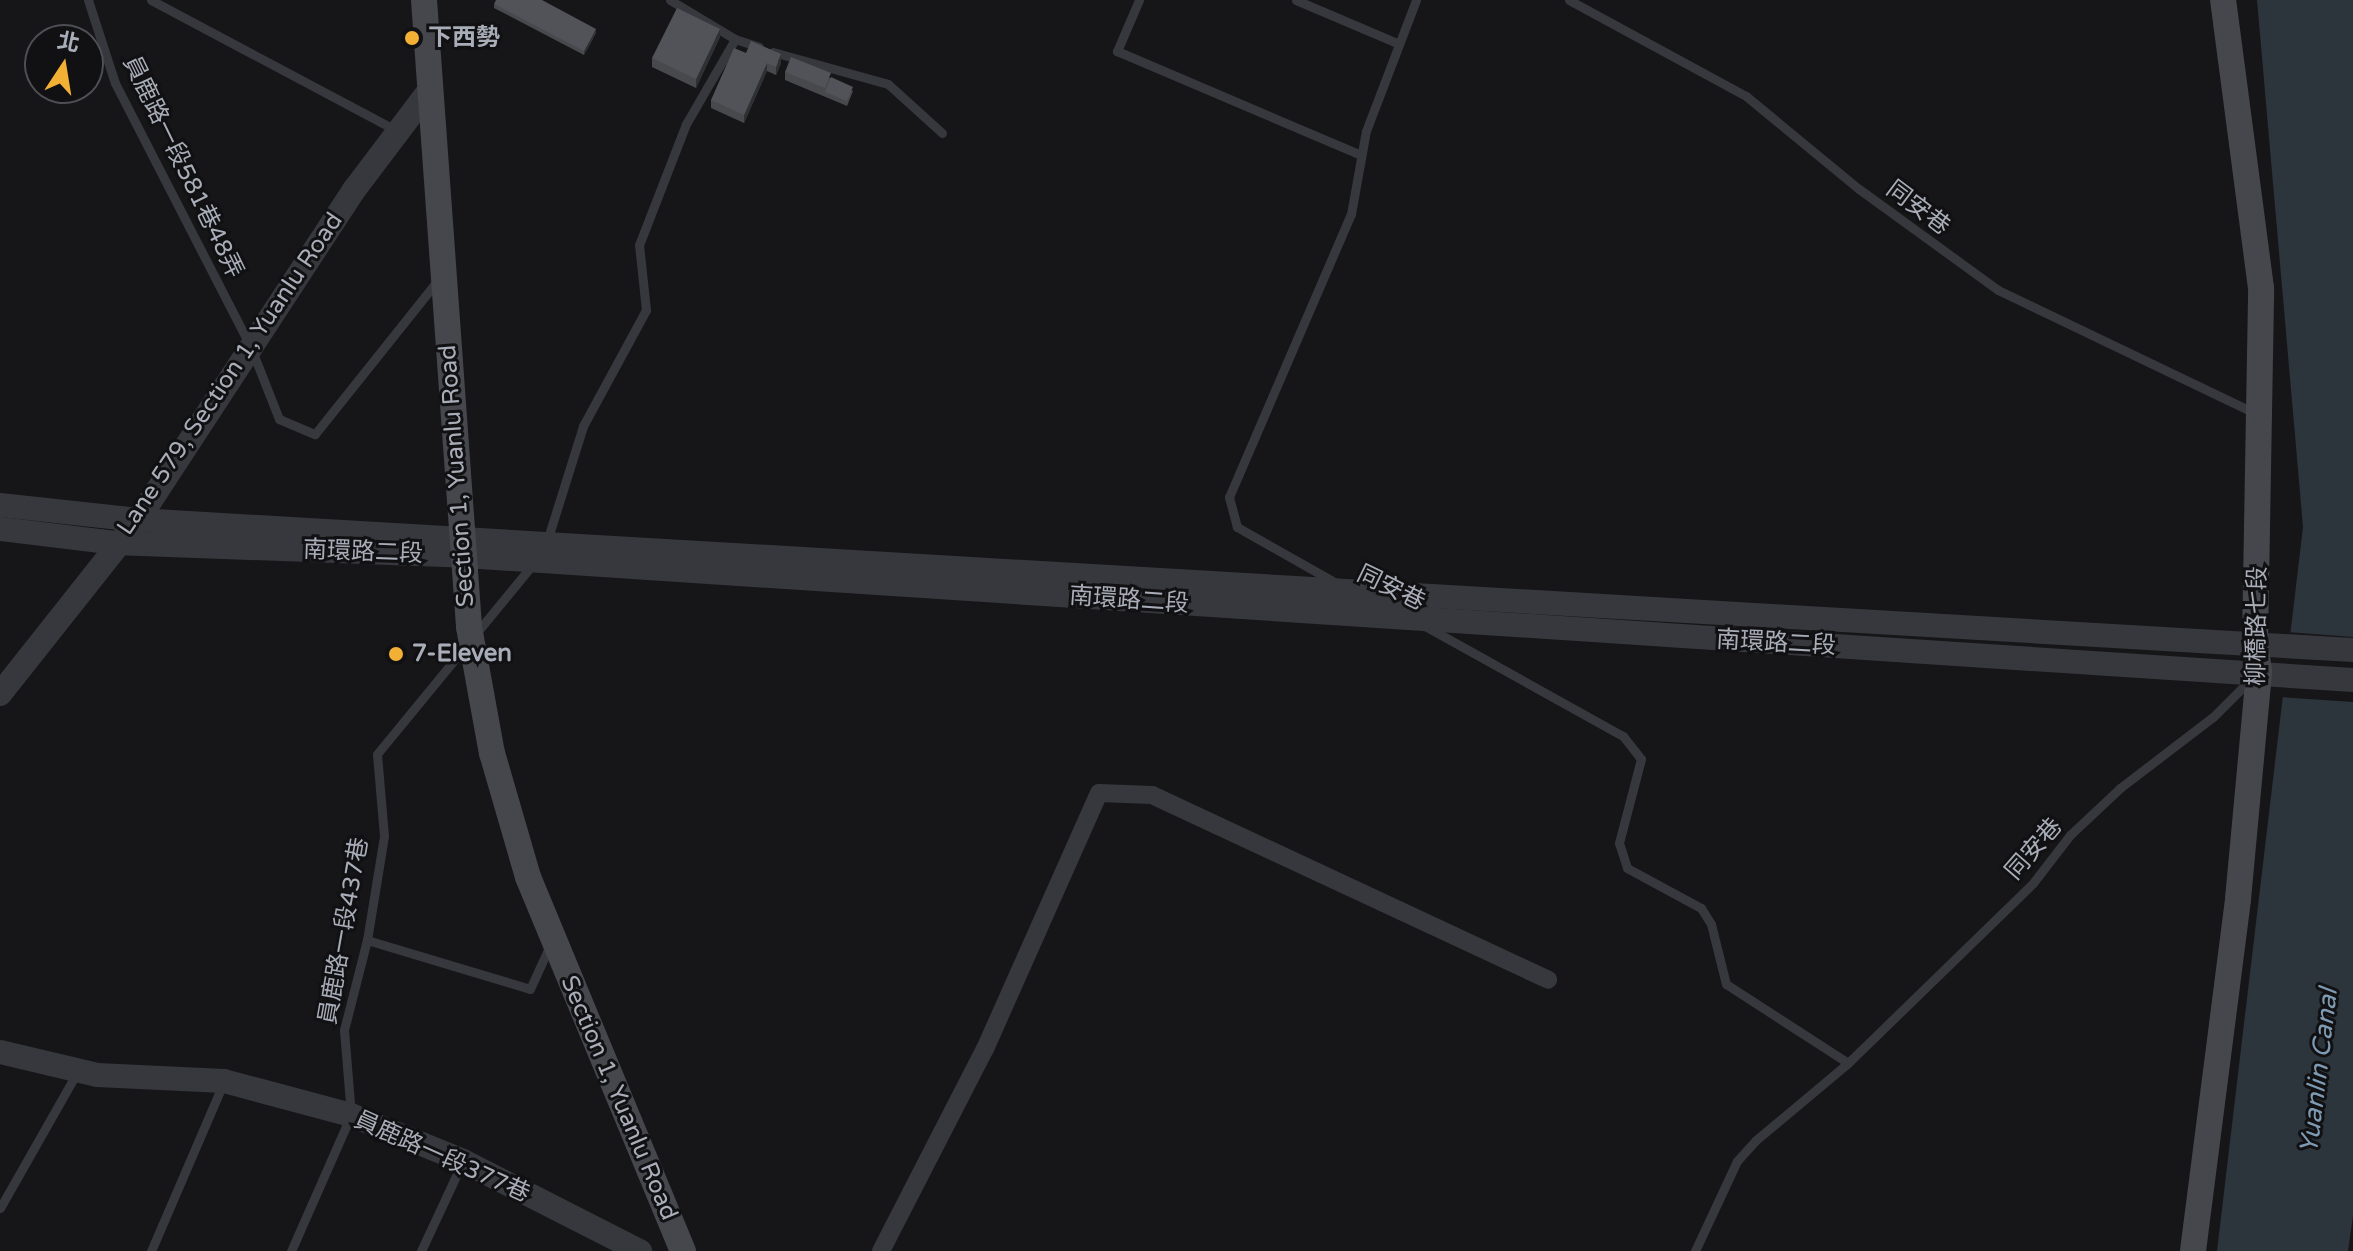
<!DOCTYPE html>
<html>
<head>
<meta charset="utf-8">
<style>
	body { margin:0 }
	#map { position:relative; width:2353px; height:1251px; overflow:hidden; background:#161618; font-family:"Varela Round","Noto Sans TC",sans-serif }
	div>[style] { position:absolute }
	.water>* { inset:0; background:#2c353c }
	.pier>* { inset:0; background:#161618 }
	.service>* { height:9px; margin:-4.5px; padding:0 4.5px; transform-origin:4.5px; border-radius:4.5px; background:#37383d }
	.minor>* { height:18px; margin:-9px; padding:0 9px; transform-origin:9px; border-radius:9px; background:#37383d }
	.tertiary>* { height:24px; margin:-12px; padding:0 12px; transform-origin:12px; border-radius:12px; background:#37383d }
	.secondary>* { height:26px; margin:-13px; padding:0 13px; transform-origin:13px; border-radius:13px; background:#45474d }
	.wall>* { inset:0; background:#47494d }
	.shaded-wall>* { inset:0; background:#2f3033 }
	.building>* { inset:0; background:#525359 }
	.dots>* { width:22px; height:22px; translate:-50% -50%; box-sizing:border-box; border:4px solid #111113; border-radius:50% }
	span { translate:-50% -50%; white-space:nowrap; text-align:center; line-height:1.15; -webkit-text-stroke:6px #111113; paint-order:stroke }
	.poi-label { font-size:24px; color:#a8adb8; font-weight:700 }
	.left { translate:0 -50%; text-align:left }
	.street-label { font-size:24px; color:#a8adb8 }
	.water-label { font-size:26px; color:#7f9bb3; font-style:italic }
	.north { position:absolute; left:24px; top:24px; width:80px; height:80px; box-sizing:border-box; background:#111113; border:2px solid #4d4f55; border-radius:50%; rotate:12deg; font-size:22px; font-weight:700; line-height:32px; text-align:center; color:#a8adb8 }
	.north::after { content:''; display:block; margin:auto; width:28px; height:36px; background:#f2b134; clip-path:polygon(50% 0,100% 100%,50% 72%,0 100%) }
</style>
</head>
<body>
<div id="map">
	<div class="water">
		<i style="clip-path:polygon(2257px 0,2353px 0,2353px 1216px,2348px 1251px,2217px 1251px,2303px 527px)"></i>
	</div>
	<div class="pier">
		<i style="clip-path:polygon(2287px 632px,2353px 637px,2353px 702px,2280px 697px)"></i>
	</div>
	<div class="service">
		<i style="left:88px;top:0;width:87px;rotate:72deg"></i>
		<i style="left:115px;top:83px;width:298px;rotate:62.8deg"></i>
		<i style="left:251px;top:348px;width:76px;rotate:68.5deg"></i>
		<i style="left:279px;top:419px;width:39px;rotate:23deg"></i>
		<i style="left:315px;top:434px;width:196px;rotate:-51.4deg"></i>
		<i style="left:151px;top:0;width:277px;rotate:28deg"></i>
		<i style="left:670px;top:0;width:76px;rotate:31deg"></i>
		<i style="left:735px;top:39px;width:25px;rotate:18deg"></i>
		<i style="left:1139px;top:0;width:56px;rotate:113.3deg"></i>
		<i style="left:1117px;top:51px;width:265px;rotate:23.1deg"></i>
		<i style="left:1296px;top:0;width:112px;rotate:23.1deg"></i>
		<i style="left:1569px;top:0;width:201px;rotate:28.5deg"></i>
		<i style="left:1746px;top:96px;width:146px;rotate:39.5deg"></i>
		<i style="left:1859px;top:189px;width:172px;rotate:36deg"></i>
		<i style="left:1998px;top:290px;width:285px;rotate:25.6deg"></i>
		<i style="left:773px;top:52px;width:119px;rotate:15.5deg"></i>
		<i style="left:888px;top:84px;width:73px;rotate:42.2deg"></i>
		<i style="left:547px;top:541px;width:121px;rotate:-72.6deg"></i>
		<i style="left:583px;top:426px;width:132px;rotate:-61.5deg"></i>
		<i style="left:646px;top:310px;width:65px;rotate:-96.1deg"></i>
		<i style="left:639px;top:245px;width:130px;rotate:-68.8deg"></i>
		<i style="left:686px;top:124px;width:98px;rotate:-60deg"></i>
		<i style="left:1336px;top:583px;width:114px;rotate:-150.5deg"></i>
		<i style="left:1237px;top:527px;width:31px;rotate:-105deg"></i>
		<i style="left:1229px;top:497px;width:308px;rotate:-66.7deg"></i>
		<i style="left:1351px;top:214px;width:84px;rotate:-79.8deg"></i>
		<i style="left:1366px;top:131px;width:140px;rotate:-69.1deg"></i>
		<i style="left:1425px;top:626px;width:227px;rotate:29.1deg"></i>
		<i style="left:1623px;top:736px;width:29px;rotate:52deg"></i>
		<i style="left:1641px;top:759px;width:87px;rotate:104.7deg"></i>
		<i style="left:1619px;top:843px;width:26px;rotate:72deg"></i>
		<i style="left:1627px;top:868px;width:84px;rotate:28.4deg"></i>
		<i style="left:1701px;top:908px;width:19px;rotate:58deg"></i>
		<i style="left:1711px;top:924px;width:62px;rotate:76deg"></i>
		<i style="left:1726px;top:984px;width:145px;rotate:32.9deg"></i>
		<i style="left:367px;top:940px;width:170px;rotate:16.7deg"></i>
		<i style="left:530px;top:989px;width:51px;rotate:-65.5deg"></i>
		<i style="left:0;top:1208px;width:154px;rotate:-60.4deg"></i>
		<i style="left:151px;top:1251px;width:182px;rotate:-66.7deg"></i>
		<i style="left:291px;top:1251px;width:149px;rotate:-66.2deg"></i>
		<i style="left:351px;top:1115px;width:85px;rotate:-94.7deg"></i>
		<i style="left:344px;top:1030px;width:93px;rotate:-75.7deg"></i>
		<i style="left:367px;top:940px;width:105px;rotate:-80.7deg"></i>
		<i style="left:384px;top:836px;width:82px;rotate:-94.9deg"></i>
		<i style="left:377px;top:754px;width:246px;rotate:-50.6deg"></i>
		<i style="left:421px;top:1251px;width:99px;rotate:-65deg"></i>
		<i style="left:1695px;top:1251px;width:99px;rotate:-65deg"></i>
		<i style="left:1737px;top:1161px;width:28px;rotate:-48deg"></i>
		<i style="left:1756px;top:1140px;width:120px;rotate:-39.9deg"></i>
		<i style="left:1848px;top:1063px;width:258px;rotate:-44.2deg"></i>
		<i style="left:2033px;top:883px;width:61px;rotate:-52.4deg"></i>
		<i style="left:2070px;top:835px;width:69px;rotate:-43.2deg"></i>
		<i style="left:2120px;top:788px;width:117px;rotate:-37.4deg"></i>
		<i style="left:2213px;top:717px;width:57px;rotate:-45deg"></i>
	</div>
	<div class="minor">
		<i style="left:881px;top:1251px;width:227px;rotate:-62.8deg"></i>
		<i style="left:985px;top:1049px;width:280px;rotate:-66deg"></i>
		<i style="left:1099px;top:793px;width:53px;rotate:2.2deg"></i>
		<i style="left:1152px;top:795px;width:437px;rotate:25deg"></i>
	</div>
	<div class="tertiary">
		<i style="left:0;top:505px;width:139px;rotate:6.2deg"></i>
		<i style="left:138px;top:520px;width:2219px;rotate:3.36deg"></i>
		<i style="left:0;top:529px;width:116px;rotate:6.9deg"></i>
		<i style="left:115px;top:543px;width:350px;rotate:2.1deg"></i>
		<i style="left:465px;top:556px;width:1892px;rotate:3.76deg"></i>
		<i style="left:0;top:694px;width:222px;rotate:-51.6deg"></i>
		<i style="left:138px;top:520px;width:394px;rotate:-56.8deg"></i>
		<i style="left:354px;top:190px;width:124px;rotate:-52.9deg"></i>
		<i style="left:0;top:1052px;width:100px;rotate:13.3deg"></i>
		<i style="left:97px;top:1075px;width:127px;rotate:2.7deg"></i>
		<i style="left:224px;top:1081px;width:131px;rotate:15deg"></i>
		<i style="left:351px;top:1115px;width:121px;rotate:22.3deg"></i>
		<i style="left:463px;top:1161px;width:199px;rotate:27deg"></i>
	</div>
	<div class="secondary">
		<i style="left:424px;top:0;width:629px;rotate:85.89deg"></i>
		<i style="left:469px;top:627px;width:128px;rotate:79.7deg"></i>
		<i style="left:492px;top:753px;width:129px;rotate:73.8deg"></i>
		<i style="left:528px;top:877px;width:405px;rotate:67.5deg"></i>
		<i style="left:2193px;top:1251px;width:355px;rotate:-82.7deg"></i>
		<i style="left:2238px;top:899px;width:229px;rotate:-84.7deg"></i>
		<i style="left:2259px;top:671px;width:29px;rotate:-98deg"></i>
		<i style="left:2255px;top:642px;width:354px;rotate:-89deg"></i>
		<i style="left:2261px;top:288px;width:290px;rotate:-97.5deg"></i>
	</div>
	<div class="wall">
		<i style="clip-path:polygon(494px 4px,596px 33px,584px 55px,494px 8px)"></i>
		<i style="clip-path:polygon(720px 37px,696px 88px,652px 67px,652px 58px)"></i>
		<i style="clip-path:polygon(746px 53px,781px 63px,776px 75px,767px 71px,744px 123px,711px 108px,711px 100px)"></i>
		<i style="clip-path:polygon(785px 72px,831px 78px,853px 91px,847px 106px,785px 80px)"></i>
	</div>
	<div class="shaded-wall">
		<i style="clip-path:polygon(596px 29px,596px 33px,584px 55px,584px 51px)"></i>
		<i style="clip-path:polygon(720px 29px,720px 37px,696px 88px,696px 79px)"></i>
		<i style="clip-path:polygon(781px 54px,781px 63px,776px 75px,776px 67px)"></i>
		<i style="clip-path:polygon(767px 63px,767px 71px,744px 123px,744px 115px)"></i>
	</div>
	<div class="building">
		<i style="clip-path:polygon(496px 0,542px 0,596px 29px,584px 51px,494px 4px)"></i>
		<i style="clip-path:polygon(677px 8px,720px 29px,696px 79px,652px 58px)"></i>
		<i style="clip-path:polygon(751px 41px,781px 54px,776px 67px,767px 63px,744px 115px,711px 100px,734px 48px,746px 53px)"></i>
		<i style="clip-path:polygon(791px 57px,831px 73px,825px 88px,785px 72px)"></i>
		<i style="clip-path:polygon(831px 77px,853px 87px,847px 101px,825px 92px)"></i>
	</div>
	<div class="dots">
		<i style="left:412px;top:38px;background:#f2b134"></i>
		<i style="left:396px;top:654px;background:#f2b134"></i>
	</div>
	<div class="poi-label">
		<span class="left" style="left:428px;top:38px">下西勢</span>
		<span class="left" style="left:412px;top:654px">7-Eleven</span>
	</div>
	<div class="street-label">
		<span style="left:183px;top:167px;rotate:64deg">員鹿路一段581巷48弄</span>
		<span style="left:1918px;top:208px;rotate:37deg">同安巷</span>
		<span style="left:230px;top:374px;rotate:-56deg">Lane 579, Section 1, Yuanlu Road</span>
		<span style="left:457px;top:476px;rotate:-94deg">Section 1, Yuanlu Road</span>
		<span style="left:363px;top:552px;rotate:2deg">南環路二段</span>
		<span style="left:1391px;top:588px;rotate:26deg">同安巷</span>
		<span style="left:1129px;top:600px;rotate:4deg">南環路二段</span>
		<span style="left:2257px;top:626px;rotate:-89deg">柳橋路七段</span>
		<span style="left:1776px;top:643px;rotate:3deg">南環路二段</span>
		<span style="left:2034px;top:849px;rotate:-49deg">同安巷</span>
		<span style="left:344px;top:931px;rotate:-80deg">員鹿路一段437巷</span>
		<span style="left:619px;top:1098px;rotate:67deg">Section 1, Yuanlu Road</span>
		<span style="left:442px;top:1157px;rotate:24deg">員鹿路一段377巷</span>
	</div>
	<div class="water-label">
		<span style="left:2319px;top:1071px;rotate:-83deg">Yuanlin Canal</span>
	</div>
	<div class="north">北</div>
</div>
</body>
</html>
